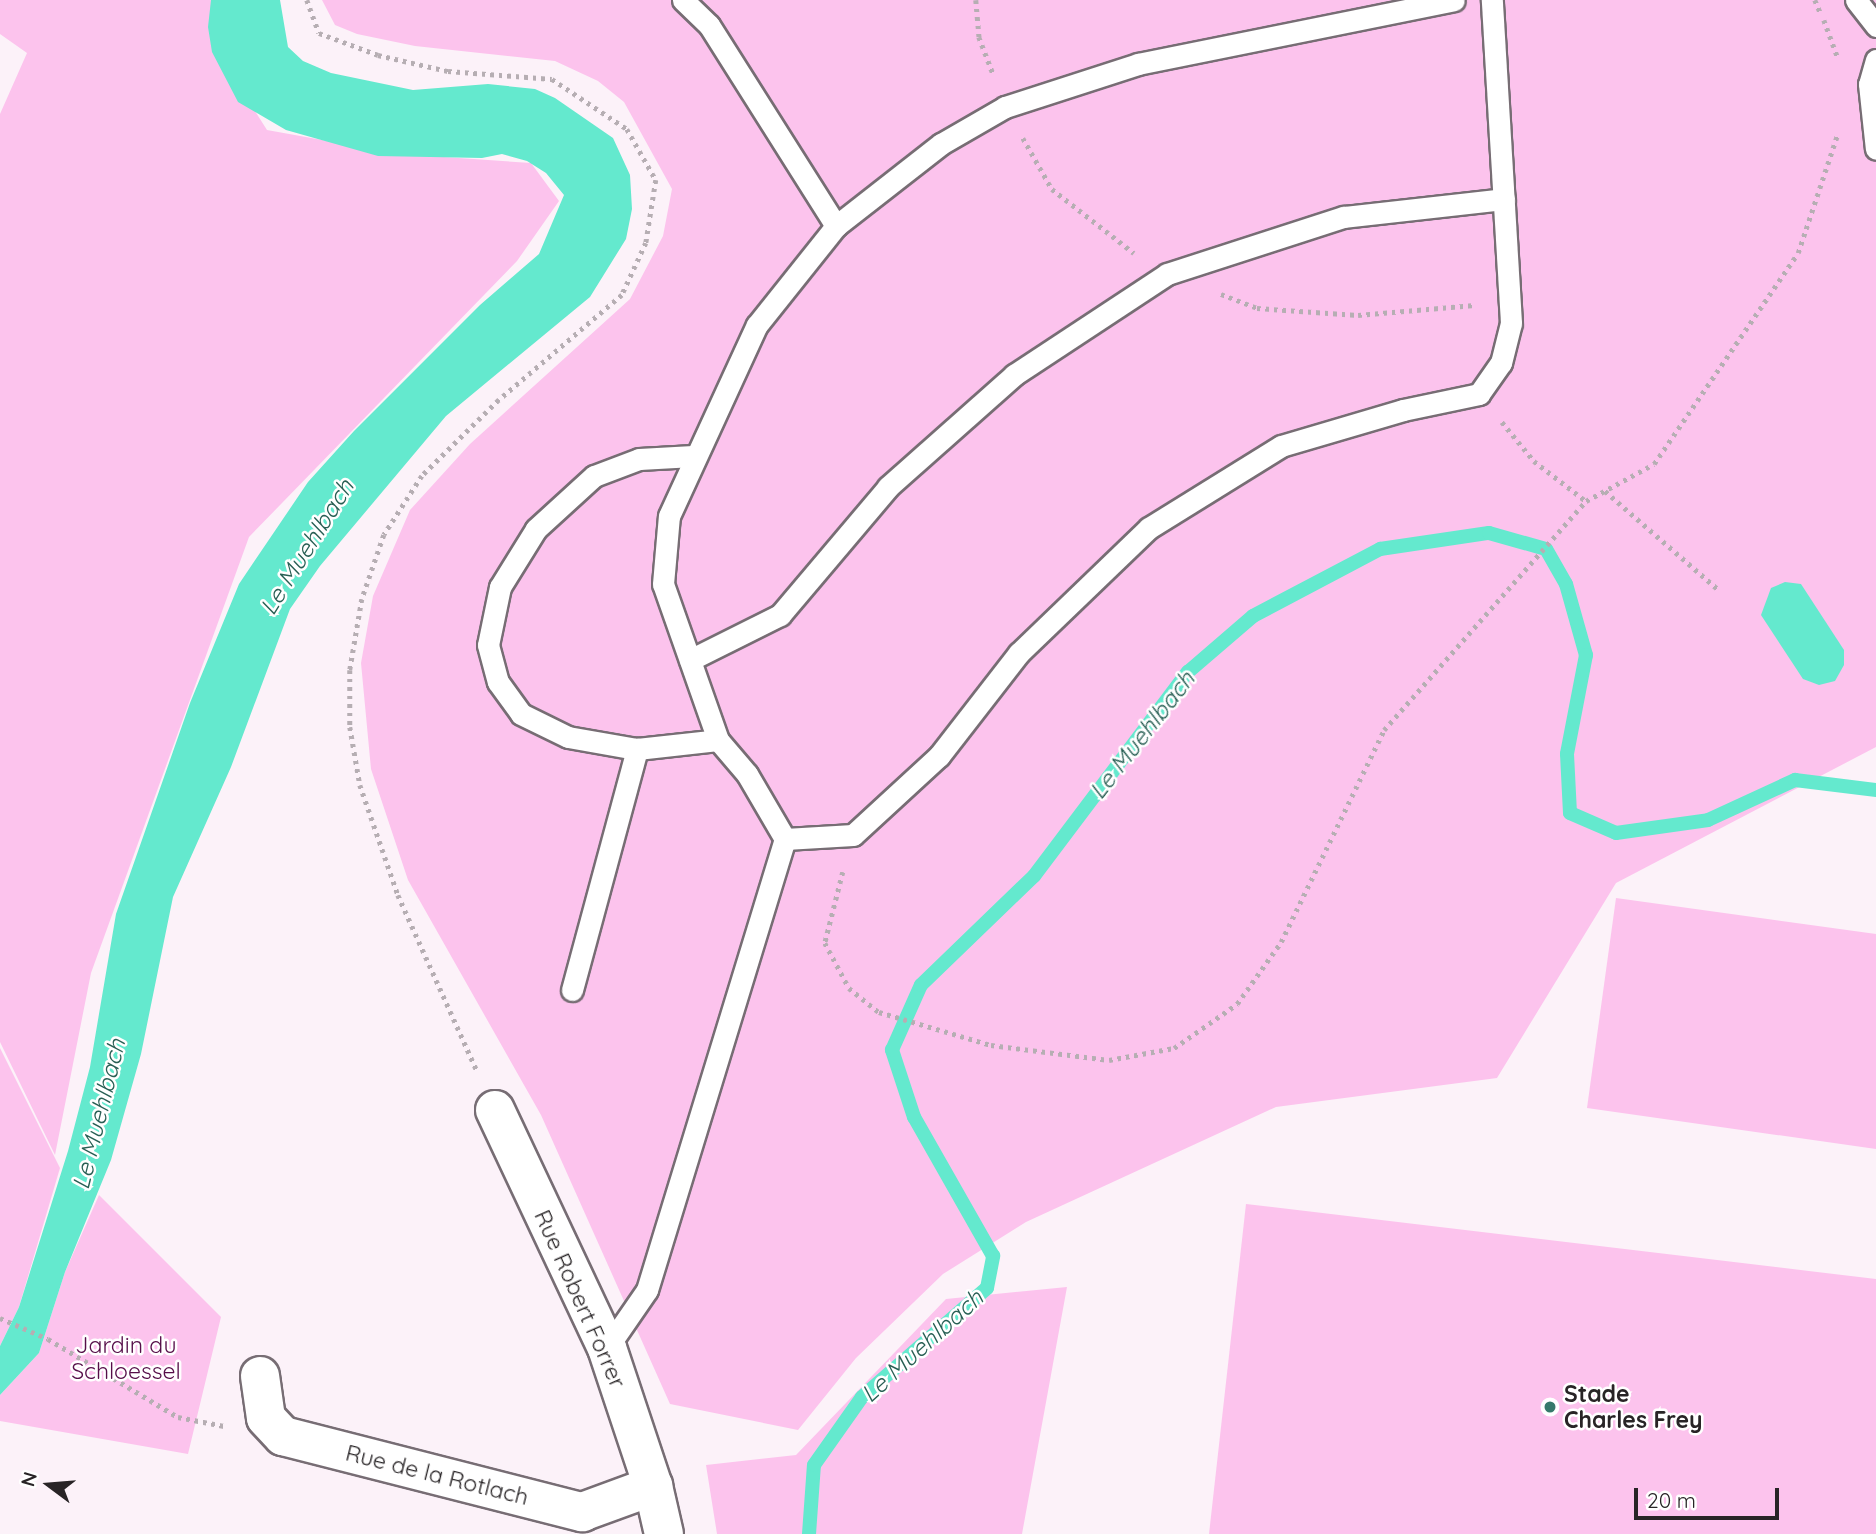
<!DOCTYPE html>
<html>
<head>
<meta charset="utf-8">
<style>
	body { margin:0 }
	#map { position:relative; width:1876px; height:1534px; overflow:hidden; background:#fcf2f9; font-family:Quicksand,sans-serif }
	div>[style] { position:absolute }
	.green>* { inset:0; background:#fcc3ed }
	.water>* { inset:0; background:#64e9ce }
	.stream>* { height:14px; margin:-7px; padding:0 7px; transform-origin:7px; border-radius:7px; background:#64e9ce }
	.path>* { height:4.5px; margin-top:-2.25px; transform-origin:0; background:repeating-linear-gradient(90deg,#b6aeb3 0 3.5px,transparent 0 8.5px) }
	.roads { filter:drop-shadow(2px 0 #776d74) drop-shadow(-2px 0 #776d74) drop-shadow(0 2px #776d74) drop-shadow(0 -2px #776d74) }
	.lane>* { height:21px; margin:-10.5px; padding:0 10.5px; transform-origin:10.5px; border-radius:10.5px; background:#fff }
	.street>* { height:38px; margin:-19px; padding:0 19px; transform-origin:19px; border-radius:19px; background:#fff }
	.dots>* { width:19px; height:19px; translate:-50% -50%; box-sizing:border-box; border:4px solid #fff; border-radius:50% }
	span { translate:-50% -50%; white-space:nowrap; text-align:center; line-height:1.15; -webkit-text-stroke:5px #fff; paint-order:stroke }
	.street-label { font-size:23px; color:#282426 }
	.park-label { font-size:23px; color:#560e49 }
	.poi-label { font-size:23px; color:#282426; font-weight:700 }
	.left { translate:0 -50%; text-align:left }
	.water-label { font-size:24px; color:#285f54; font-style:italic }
	.north { position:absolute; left:14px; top:1450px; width:70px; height:70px; -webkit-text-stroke:5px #fff; paint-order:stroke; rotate:286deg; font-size:19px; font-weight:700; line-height:28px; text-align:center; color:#282426 }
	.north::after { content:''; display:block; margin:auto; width:24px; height:32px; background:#282426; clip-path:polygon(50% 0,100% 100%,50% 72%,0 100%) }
	.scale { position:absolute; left:1634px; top:1488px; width:145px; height:32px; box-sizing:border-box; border:4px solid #282426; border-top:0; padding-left:9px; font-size:21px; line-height:24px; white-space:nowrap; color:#282426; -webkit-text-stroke:5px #fff; paint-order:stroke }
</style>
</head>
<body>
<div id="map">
	<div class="green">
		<i style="clip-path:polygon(0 0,218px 0,222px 59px,267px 130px,400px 154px,531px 163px,559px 201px,517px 261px,249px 537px,91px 973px,55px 1155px,0 1042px,0 114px,27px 53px,0 34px)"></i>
		<i style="clip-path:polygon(322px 0,1876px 0,1876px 747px,1616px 883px,1497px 1078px,1276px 1107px,1026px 1222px,943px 1274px,856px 1358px,798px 1430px,670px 1404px,541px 1115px,408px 880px,371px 769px,361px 663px,373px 596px,410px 510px,470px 444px,630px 299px,663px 236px,672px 189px,624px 102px,598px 81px,555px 61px,415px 46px,357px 34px,335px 25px)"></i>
		<i style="clip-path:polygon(1616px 898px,1876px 934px,1876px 1149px,1587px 1108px)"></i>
		<i style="clip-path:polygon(0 1048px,60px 1168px,19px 1307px,0 1346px)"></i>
		<i style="clip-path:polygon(99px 1195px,221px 1317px,188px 1454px,0 1421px,0 1395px,39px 1353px,65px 1272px)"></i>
		<i style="clip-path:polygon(1246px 1204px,1876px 1279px,1876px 1534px,1209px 1534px)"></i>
		<i style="clip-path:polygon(1067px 1287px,1022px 1534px,717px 1534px,706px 1465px,796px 1455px,946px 1299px)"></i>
	</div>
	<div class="water">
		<i style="clip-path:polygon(211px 0,280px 0,288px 47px,303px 61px,331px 73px,413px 90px,488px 84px,535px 89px,555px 98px,613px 138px,630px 175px,632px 209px,626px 239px,590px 297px,446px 416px,320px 566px,290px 609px,231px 767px,173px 897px,141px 1054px,111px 1160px,65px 1272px,39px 1353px,0 1395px,0 1346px,19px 1307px,68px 1151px,90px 1067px,116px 914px,190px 703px,239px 584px,308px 482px,354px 431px,480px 305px,539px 254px,564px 195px,546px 173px,527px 161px,502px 154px,482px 158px,378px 156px,286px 130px,238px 102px,212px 52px,208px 27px)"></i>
		<i style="clip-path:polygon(1785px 582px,1801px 584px,1844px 650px,1844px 665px,1835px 681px,1819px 685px,1803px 679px,1761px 615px,1771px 588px)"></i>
	</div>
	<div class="stream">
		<i style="left:809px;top:1534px;width:69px;rotate:-85.9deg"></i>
		<i style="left:814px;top:1465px;width:83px;rotate:-54.8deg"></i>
		<i style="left:862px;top:1397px;width:166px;rotate:-41.1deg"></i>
		<i style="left:987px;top:1288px;width:33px;rotate:-79deg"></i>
		<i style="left:993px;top:1256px;width:160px;rotate:-119.6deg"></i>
		<i style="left:914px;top:1117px;width:71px;rotate:-108.2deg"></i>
		<i style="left:892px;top:1050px;width:71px;rotate:-66deg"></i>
		<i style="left:921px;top:985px;width:157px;rotate:-44deg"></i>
		<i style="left:1034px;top:876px;width:256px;rotate:-53deg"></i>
		<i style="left:1188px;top:672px;width:86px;rotate:-40.7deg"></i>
		<i style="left:1253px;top:616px;width:144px;rotate:-27.8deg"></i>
		<i style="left:1380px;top:549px;width:110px;rotate:-8.4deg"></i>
		<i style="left:1489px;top:533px;width:59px;rotate:15.7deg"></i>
		<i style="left:1546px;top:549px;width:40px;rotate:60.3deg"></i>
		<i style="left:1566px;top:584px;width:74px;rotate:74.3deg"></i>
		<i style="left:1586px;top:655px;width:101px;rotate:100.9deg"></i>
		<i style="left:1567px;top:754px;width:59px;rotate:87.1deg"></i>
		<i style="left:1570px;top:813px;width:50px;rotate:23.5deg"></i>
		<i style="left:1616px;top:833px;width:93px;rotate:-8deg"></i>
		<i style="left:1708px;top:820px;width:96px;rotate:-24.7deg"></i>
		<i style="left:1795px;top:780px;width:82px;rotate:7deg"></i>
	</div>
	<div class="path">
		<i style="left:307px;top:0;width:35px;rotate:70deg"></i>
		<i style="left:319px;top:33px;width:63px;rotate:20.4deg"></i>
		<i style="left:378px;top:55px;width:72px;rotate:12.9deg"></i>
		<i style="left:448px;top:71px;width:104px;rotate:4.4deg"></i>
		<i style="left:552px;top:79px;width:90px;rotate:33.7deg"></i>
		<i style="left:627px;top:129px;width:59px;rotate:60.4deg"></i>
		<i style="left:656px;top:180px;width:64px;rotate:99deg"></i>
		<i style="left:646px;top:243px;width:57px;rotate:114.8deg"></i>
		<i style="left:622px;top:295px;width:162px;rotate:139.5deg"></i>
		<i style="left:499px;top:400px;width:108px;rotate:135.4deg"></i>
		<i style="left:422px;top:476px;width:70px;rotate:122.8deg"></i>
		<i style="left:384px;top:535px;width:68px;rotate:109deg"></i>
		<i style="left:362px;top:599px;width:72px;rotate:99.6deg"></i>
		<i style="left:350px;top:670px;width:57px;rotate:90deg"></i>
		<i style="left:350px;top:727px;width:59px;rotate:80.2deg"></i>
		<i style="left:360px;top:785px;width:116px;rotate:70.9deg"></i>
		<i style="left:398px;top:895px;width:193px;rotate:65.8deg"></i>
		<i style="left:976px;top:0;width:37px;rotate:85deg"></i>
		<i style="left:979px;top:37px;width:39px;rotate:69deg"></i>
		<i style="left:1815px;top:0;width:13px;rotate:67deg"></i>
		<i style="left:1824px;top:20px;width:40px;rotate:69.8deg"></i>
		<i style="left:1023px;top:138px;width:59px;rotate:60.4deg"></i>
		<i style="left:1052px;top:189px;width:104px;rotate:38deg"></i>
		<i style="left:1221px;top:294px;width:39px;rotate:21deg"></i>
		<i style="left:1257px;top:308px;width:101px;rotate:4deg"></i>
		<i style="left:1358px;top:315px;width:117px;rotate:-4.9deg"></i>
		<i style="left:1502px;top:422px;width:50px;rotate:50.6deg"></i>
		<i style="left:1534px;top:461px;width:66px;rotate:37.6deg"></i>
		<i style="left:1605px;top:491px;width:151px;rotate:41deg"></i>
		<i style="left:843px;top:872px;width:73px;rotate:104.2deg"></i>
		<i style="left:825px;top:943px;width:51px;rotate:61.9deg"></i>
		<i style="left:849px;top:988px;width:38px;rotate:39deg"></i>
		<i style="left:879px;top:1012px;width:117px;rotate:16.4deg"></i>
		<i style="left:991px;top:1045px;width:119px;rotate:7.2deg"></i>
		<i style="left:1109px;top:1060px;width:66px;rotate:-10.5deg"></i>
		<i style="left:1174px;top:1048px;width:77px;rotate:-34.9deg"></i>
		<i style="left:1237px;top:1004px;width:76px;rotate:-54.6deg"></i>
		<i style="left:1281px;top:942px;width:236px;rotate:-64.1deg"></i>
		<i style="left:1384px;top:730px;width:305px;rotate:-48.6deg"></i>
		<i style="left:1586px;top:501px;width:77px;rotate:-28.6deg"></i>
		<i style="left:1654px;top:464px;width:255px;rotate:-55.7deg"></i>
		<i style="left:1798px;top:253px;width:123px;rotate:-71.6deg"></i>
		<i style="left:0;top:1318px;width:52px;rotate:23.6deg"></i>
		<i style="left:48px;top:1339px;width:152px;rotate:31deg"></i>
		<i style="left:178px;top:1417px;width:47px;rotate:11.1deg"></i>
	</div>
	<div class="roads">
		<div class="lane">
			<i style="left:683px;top:0;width:36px;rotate:44deg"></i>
			<i style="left:709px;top:25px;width:238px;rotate:57.7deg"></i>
			<i style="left:1856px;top:0;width:33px;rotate:52deg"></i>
			<i style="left:1876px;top:60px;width:25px;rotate:106deg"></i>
			<i style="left:1869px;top:84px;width:65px;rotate:83.9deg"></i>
			<i style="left:693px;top:456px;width:54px;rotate:176.8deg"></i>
			<i style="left:639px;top:459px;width:48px;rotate:159.3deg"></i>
			<i style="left:594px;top:476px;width:79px;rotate:137.6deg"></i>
			<i style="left:536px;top:529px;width:68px;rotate:121.8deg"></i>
			<i style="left:500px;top:587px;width:59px;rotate:101.7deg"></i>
			<i style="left:488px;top:645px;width:38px;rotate:75deg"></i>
			<i style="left:498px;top:682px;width:39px;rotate:54deg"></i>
			<i style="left:521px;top:714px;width:52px;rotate:26.1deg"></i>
			<i style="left:568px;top:737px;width:70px;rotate:9.9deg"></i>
			<i style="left:637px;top:749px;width:81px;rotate:-6.3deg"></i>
			<i style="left:690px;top:660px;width:101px;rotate:-26.6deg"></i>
			<i style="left:780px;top:615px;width:167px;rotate:-49.8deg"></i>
			<i style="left:888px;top:487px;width:169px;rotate:-41.6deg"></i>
			<i style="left:1014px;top:375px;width:183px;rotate:-33.4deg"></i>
			<i style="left:1167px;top:274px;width:186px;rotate:-17.9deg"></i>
			<i style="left:1344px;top:217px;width:161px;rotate:-6.4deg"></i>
			<i style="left:785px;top:839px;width:68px;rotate:-3.4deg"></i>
			<i style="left:853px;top:835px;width:117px;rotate:-42.6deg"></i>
			<i style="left:939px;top:756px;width:130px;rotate:-52.2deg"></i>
			<i style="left:1019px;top:653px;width:180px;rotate:-43.9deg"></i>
			<i style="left:1149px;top:528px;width:155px;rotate:-31.8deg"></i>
			<i style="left:1281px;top:446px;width:127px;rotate:-16.4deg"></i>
			<i style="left:1403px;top:410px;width:78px;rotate:-11.9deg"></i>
			<i style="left:1479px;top:394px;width:38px;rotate:-55deg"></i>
			<i style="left:1501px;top:363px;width:41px;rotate:-76deg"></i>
			<i style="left:1511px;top:323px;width:324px;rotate:-93.4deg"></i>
			<i style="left:572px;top:990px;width:250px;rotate:-74.9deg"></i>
			<i style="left:607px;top:1348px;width:70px;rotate:-55.4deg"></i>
			<i style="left:647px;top:1290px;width:472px;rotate:-73deg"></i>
			<i style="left:785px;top:839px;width:75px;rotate:-120.3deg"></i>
			<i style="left:747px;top:774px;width:45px;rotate:-130.5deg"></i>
			<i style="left:718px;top:740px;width:165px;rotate:-109.4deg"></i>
			<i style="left:663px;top:584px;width:68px;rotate:-85deg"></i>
			<i style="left:669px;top:516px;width:210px;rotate:-65.3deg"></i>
			<i style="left:757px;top:325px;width:127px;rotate:-51.4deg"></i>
			<i style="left:836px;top:226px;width:133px;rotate:-38deg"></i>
			<i style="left:941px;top:144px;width:74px;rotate:-30deg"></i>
			<i style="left:1005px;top:107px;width:140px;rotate:-17.9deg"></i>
			<i style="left:1138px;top:64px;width:322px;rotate:-11.4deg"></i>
		</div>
		<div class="street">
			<i style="left:495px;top:1110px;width:263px;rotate:64.8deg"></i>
			<i style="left:607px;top:1348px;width:145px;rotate:71.6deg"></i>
			<i style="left:653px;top:1486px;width:49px;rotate:77.1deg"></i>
			<i style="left:260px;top:1376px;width:42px;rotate:81.9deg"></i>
			<i style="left:266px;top:1418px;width:25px;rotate:47deg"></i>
			<i style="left:283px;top:1436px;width:309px;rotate:14.3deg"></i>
			<i style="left:582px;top:1512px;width:76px;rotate:-20.1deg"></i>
		</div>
	</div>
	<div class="dots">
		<i style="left:1550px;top:1407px;background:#36796b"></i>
	</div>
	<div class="street-label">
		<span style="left:580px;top:1299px;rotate:66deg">Rue Robert Forrer</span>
		<span style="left:437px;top:1475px;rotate:14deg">Rue de la Rotlach</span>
	</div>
	<div class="park-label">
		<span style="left:126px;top:1358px">Jardin du<br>Schloessel</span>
	</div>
	<div class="poi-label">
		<span class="left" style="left:1564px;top:1407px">Stade<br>Charles Frey</span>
	</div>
	<div class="water-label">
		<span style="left:307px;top:547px;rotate:-58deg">Le Muehlbach</span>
		<span style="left:1142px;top:735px;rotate:-52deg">Le Muehlbach</span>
		<span style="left:99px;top:1114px;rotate:-76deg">Le Muehlbach</span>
		<span style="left:922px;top:1346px;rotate:-42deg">Le Muehlbach</span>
	</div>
	<div class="north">N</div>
	<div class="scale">20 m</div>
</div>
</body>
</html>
